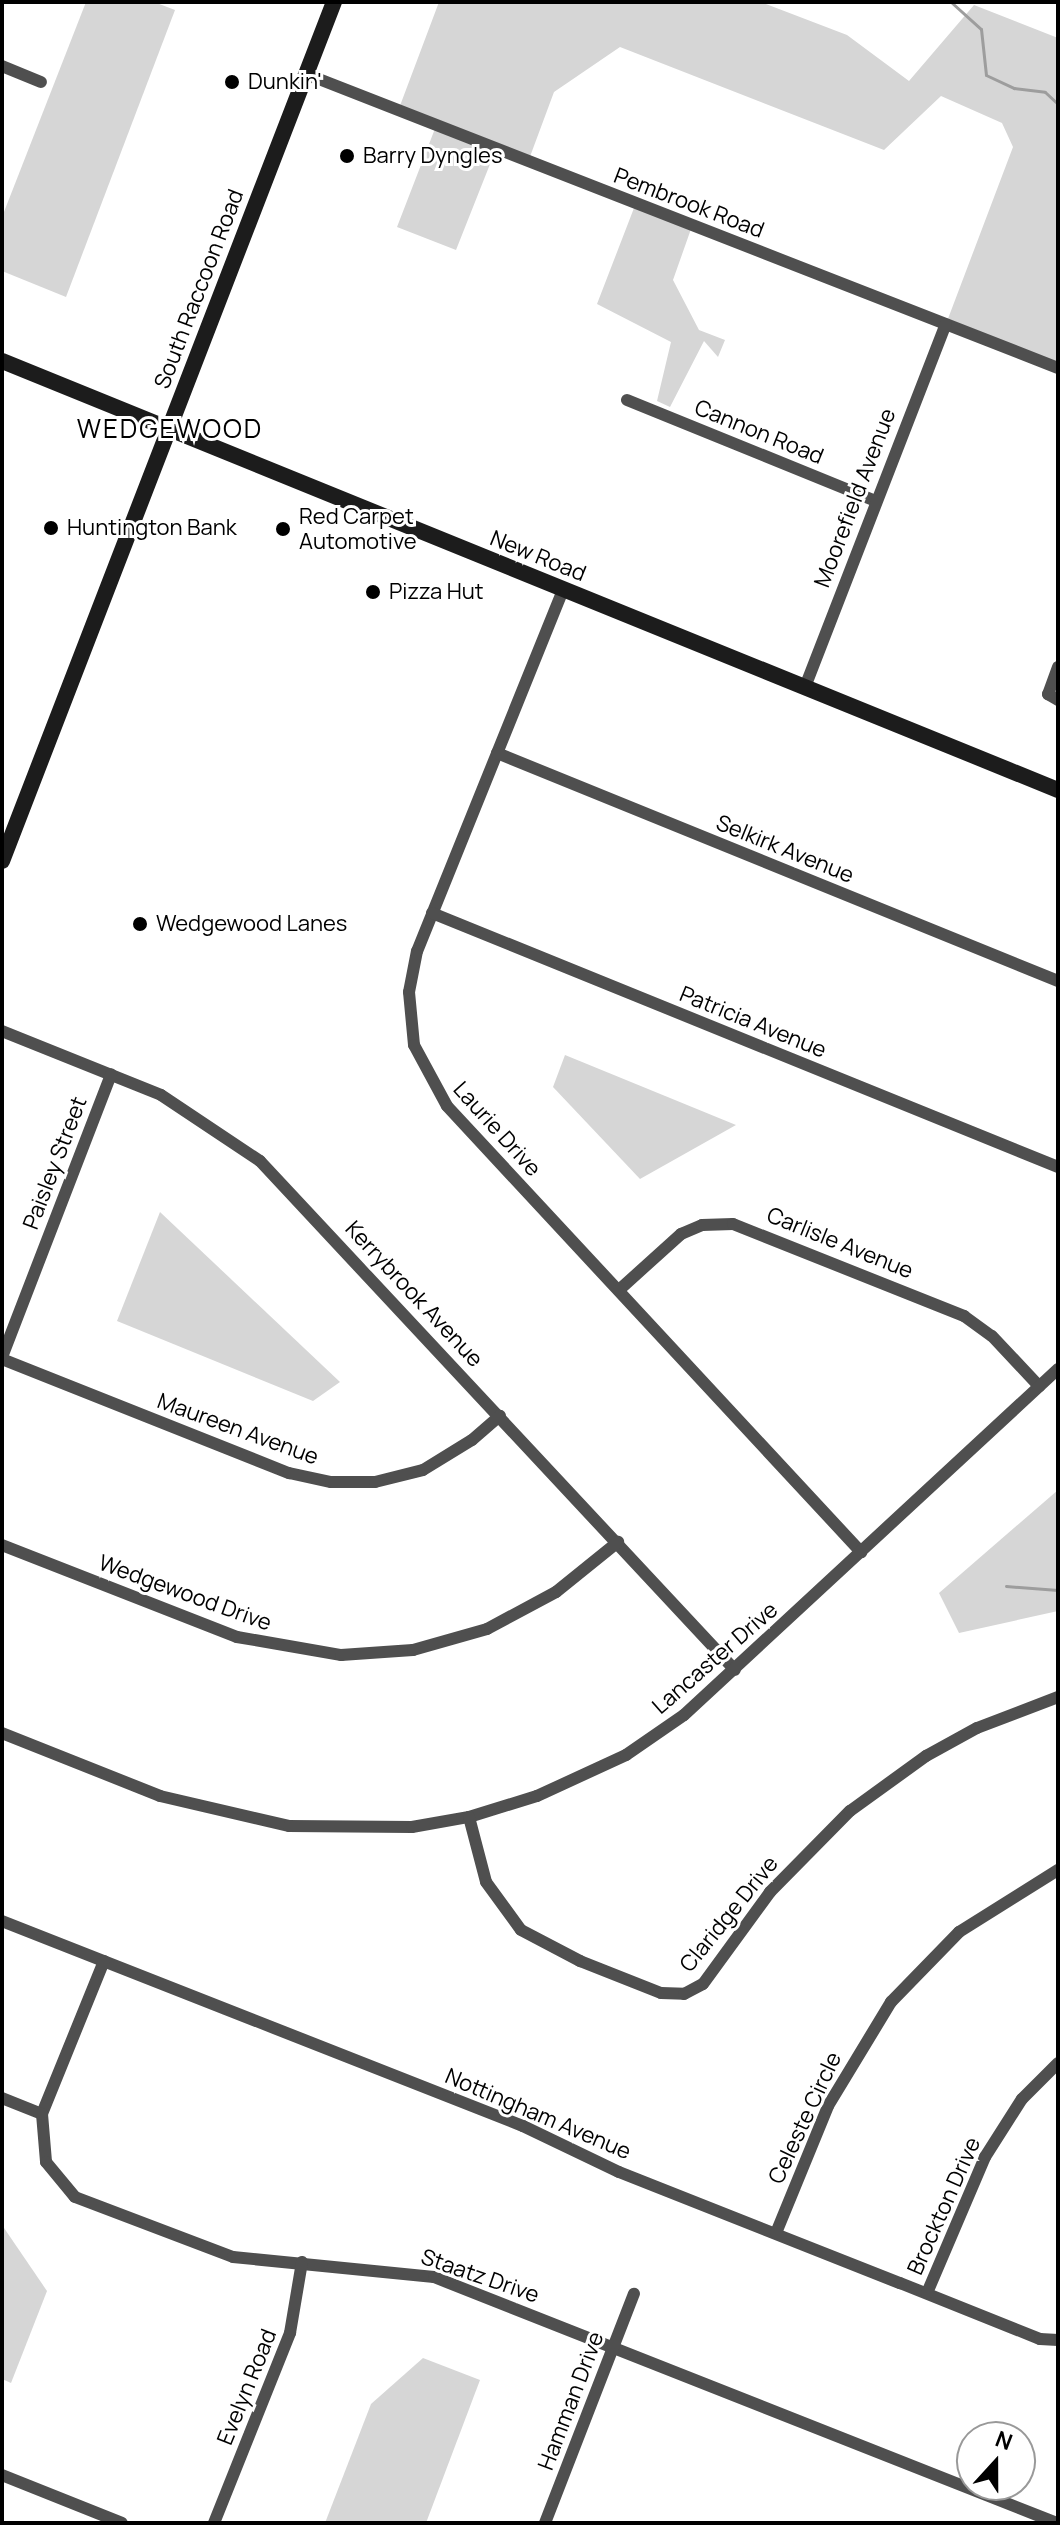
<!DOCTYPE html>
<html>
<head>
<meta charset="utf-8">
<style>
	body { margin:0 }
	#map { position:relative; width:1060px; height:2525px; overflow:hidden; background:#fff; font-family:Manrope,sans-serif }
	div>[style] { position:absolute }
	.green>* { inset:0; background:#d6d6d6 }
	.stream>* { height:3px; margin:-1.5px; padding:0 1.5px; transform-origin:1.5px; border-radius:1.5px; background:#9d9d9d }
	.street>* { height:12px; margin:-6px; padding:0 6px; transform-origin:6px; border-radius:6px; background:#4f4f4f }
	.secondary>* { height:16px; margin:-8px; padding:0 8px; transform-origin:8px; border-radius:8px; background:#1c1c1c }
	.dots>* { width:22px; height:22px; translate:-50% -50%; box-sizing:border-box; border:4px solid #fff; border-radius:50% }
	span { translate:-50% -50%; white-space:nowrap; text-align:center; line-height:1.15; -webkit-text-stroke:6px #fff; paint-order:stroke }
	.poi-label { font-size:22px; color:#000 }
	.left { translate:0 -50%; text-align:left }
	.street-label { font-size:22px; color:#000 }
	.quarter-label { font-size:26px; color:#000; letter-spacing:2px }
	.frame { position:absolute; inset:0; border:4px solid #000; pointer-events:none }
	.north { position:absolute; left:956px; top:2421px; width:80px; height:80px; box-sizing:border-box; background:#fff; border:2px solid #999; border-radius:50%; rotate:21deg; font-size:22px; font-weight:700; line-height:32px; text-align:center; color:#000 }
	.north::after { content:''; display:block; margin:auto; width:28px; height:36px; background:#000; clip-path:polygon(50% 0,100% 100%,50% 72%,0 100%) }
</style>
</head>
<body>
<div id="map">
	<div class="green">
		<i style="clip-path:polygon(86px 2px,154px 2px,175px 10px,66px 297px,2px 271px,2px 217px)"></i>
		<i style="clip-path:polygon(439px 2px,761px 2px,847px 35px,909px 81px,974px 5px,1058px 38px,1058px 354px,1054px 366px,946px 324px,1013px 147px,1002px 123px,941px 96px,884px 150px,620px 47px,554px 92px,528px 162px,496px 149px,456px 250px,397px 227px,436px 126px,398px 111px)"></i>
		<i style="clip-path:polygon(634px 208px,691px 229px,673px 280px,699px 330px,725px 340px,718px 357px,704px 341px,670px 407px,657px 401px,671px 342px,597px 304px)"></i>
		<i style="clip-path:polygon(565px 1055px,736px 1125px,640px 1179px,553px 1087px)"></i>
		<i style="clip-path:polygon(160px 1212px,340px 1382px,313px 1401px,117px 1321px)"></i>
		<i style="clip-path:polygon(1058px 1490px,1058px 1611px,959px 1633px,939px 1593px)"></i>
		<i style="clip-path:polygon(2px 2225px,47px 2291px,11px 2383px,2px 2379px)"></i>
		<i style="clip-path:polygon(423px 2358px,480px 2380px,426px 2523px,325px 2523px,371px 2404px)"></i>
	</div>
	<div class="stream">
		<i style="left:951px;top:2px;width:40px;rotate:42deg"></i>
		<i style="left:981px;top:29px;width:46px;rotate:83.8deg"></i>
		<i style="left:986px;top:75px;width:31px;rotate:25deg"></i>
		<i style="left:1014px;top:88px;width:31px;rotate:7deg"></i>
		<i style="left:1045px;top:92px;width:18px;rotate:43deg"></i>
		<i style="left:1058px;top:119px;width:25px;rotate:90deg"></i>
		<i style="left:1006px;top:1586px;width:52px;rotate:4.4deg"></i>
	</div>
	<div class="street">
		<i style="left:2px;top:66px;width:42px;rotate:22.3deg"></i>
		<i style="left:306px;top:74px;width:807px;rotate:21.35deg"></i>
		<i style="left:627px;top:400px;width:269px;rotate:22.1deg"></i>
		<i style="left:563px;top:590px;width:389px;rotate:112deg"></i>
		<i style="left:417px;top:951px;width:42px;rotate:101deg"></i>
		<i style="left:409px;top:992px;width:53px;rotate:84.6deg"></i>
		<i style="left:414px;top:1045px;width:69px;rotate:61.6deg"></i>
		<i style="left:447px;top:1106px;width:609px;rotate:47.13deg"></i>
		<i style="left:1058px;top:667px;width:29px;rotate:110deg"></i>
		<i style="left:1048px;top:694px;width:12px;rotate:31deg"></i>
		<i style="left:805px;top:687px;width:389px;rotate:-68.8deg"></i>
		<i style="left:497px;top:753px;width:606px;rotate:22.12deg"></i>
		<i style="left:432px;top:913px;width:676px;rotate:22.08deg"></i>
		<i style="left:2px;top:1031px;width:171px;rotate:21.9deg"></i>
		<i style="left:161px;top:1095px;width:119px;rotate:33.7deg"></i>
		<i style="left:260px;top:1161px;width:696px;rotate:46.98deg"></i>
		<i style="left:619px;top:1290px;width:84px;rotate:-42.1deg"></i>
		<i style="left:681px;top:1234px;width:23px;rotate:-23deg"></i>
		<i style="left:702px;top:1225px;width:31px;rotate:-2deg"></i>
		<i style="left:733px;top:1224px;width:249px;rotate:21.7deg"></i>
		<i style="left:964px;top:1316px;width:34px;rotate:36deg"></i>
		<i style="left:992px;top:1336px;width:69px;rotate:46.8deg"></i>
		<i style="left:2px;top:1357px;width:303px;rotate:-68.9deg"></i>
		<i style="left:2px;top:1359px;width:309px;rotate:21.7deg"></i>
		<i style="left:289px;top:1473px;width:43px;rotate:12.1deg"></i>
		<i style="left:331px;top:1482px;width:44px"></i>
		<i style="left:375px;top:1482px;width:49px;rotate:-14deg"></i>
		<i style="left:423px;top:1470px;width:57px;rotate:-31.5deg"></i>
		<i style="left:472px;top:1440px;width:37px;rotate:-41deg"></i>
		<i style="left:2px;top:1545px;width:252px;rotate:21.4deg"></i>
		<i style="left:237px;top:1637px;width:106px;rotate:9.8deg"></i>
		<i style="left:341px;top:1655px;width:72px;rotate:-4deg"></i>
		<i style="left:413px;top:1650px;width:77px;rotate:-15.8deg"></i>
		<i style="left:487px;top:1629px;width:78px;rotate:-28.2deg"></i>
		<i style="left:556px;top:1592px;width:80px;rotate:-38.9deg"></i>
		<i style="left:2px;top:1733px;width:170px;rotate:21.7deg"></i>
		<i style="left:160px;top:1796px;width:132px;rotate:13.1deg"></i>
		<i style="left:289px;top:1826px;width:123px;rotate:0.5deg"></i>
		<i style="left:412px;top:1827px;width:58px;rotate:-10deg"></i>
		<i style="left:469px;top:1817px;width:71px;rotate:-17.2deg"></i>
		<i style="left:537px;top:1796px;width:98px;rotate:-24.7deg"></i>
		<i style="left:626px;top:1755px;width:70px;rotate:-34.6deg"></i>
		<i style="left:684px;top:1715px;width:510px;rotate:-42.77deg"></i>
		<i style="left:469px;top:1817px;width:67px;rotate:75.3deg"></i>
		<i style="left:486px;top:1882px;width:59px;rotate:53.9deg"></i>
		<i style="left:521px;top:1930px;width:67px;rotate:27.7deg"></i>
		<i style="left:580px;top:1961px;width:87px;rotate:21.6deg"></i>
		<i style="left:661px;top:1993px;width:23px;rotate:2deg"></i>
		<i style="left:684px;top:1994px;width:21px;rotate:-28deg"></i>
		<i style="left:703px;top:1984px;width:114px;rotate:-53.9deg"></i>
		<i style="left:770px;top:1892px;width:114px;rotate:-45.4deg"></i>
		<i style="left:850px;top:1811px;width:94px;rotate:-35.9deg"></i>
		<i style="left:926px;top:1756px;width:58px;rotate:-28.8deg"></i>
		<i style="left:977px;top:1728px;width:87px;rotate:-20.9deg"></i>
		<i style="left:2px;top:1921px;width:560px;rotate:21.48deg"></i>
		<i style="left:523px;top:2126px;width:106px;rotate:25.6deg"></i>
		<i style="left:619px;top:2172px;width:302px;rotate:21.6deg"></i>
		<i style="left:900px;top:2283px;width:151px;rotate:21.8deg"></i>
		<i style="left:1040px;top:2339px;width:18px;rotate:3deg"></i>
		<i style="left:104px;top:1961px;width:165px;rotate:112.1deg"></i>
		<i style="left:42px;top:2114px;width:48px;rotate:85.2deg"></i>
		<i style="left:46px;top:2162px;width:45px;rotate:50.4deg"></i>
		<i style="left:75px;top:2197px;width:169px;rotate:20.8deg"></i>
		<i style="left:233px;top:2257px;width:202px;rotate:5.7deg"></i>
		<i style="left:434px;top:2277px;width:670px;rotate:21.55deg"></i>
		<i style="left:2px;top:2098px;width:43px;rotate:21.8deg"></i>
		<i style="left:776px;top:2233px;width:137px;rotate:-67.7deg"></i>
		<i style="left:828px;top:2106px;width:122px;rotate:-58.8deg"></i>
		<i style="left:891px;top:2002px;width:98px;rotate:-45.8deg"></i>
		<i style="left:959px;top:1932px;width:117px;rotate:-32.1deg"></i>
		<i style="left:927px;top:2293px;width:148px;rotate:-66.9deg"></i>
		<i style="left:985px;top:2157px;width:69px;rotate:-57.5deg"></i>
		<i style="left:1022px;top:2099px;width:51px;rotate:-45deg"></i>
		<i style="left:2px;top:2475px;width:129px;rotate:21.8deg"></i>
		<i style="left:214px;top:2523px;width:205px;rotate:-68.2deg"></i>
		<i style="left:290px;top:2333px;width:72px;rotate:-80.4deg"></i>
		<i style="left:545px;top:2523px;width:246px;rotate:-68.8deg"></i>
	</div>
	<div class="secondary">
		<i style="left:2px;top:361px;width:1140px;rotate:22.11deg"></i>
		<i style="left:2px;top:861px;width:921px;rotate:-68.87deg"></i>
	</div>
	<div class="dots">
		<i style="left:232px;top:82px;background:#000"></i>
		<i style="left:347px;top:156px;background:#000"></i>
		<i style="left:51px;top:528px;background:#000"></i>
		<i style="left:283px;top:529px;background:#000"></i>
		<i style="left:373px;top:592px;background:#000"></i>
		<i style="left:140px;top:924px;background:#000"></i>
	</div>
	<div class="poi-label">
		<span class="left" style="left:248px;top:82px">Dunkin'</span>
		<span class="left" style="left:363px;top:156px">Barry Dyngles</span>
		<span class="left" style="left:299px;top:529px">Red Carpet<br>Automotive</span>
		<span class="left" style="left:67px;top:528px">Huntington Bank</span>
		<span class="left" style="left:389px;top:592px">Pizza Hut</span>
		<span class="left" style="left:156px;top:924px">Wedgewood Lanes</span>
	</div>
	<div class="street-label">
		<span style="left:689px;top:203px;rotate:21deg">Pembrook Road</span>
		<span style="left:199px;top:289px;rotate:-69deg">South Raccoon Road</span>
		<span style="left:759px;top:432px;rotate:22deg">Cannon Road</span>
		<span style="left:855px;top:498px;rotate:-69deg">Moorefield Avenue</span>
		<span style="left:538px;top:556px;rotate:22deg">New Road</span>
		<span style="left:785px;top:849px;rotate:22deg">Selkirk Avenue</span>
		<span style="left:753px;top:1022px;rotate:22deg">Patricia Avenue</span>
		<span style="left:497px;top:1129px;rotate:48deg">Laurie Drive</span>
		<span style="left:55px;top:1163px;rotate:-69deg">Paisley Street</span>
		<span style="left:840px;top:1243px;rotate:22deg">Carlisle Avenue</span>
		<span style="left:414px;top:1294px;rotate:47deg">Kerrybrook Avenue</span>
		<span style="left:238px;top:1429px;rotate:20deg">Maureen Avenue</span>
		<span style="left:185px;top:1593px;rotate:20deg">Wedgewood Drive</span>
		<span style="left:715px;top:1658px;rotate:-41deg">Lancaster Drive</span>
		<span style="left:729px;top:1914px;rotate:-51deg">Claridge Drive</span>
		<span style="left:538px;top:2114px;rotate:23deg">Nottingham Avenue</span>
		<span style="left:805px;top:2118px;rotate:-65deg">Celeste Circle</span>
		<span style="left:944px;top:2206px;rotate:-66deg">Brockton Drive</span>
		<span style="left:480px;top:2276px;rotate:19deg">Staatz Drive</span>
		<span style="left:247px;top:2387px;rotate:-68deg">Evelyn Road</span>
		<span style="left:571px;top:2401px;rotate:-69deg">Hamman Drive</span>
	</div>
	<div class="quarter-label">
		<span style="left:170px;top:429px">WEDGEWOOD</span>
	</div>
	<div class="frame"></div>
	<div class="north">N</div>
</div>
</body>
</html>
